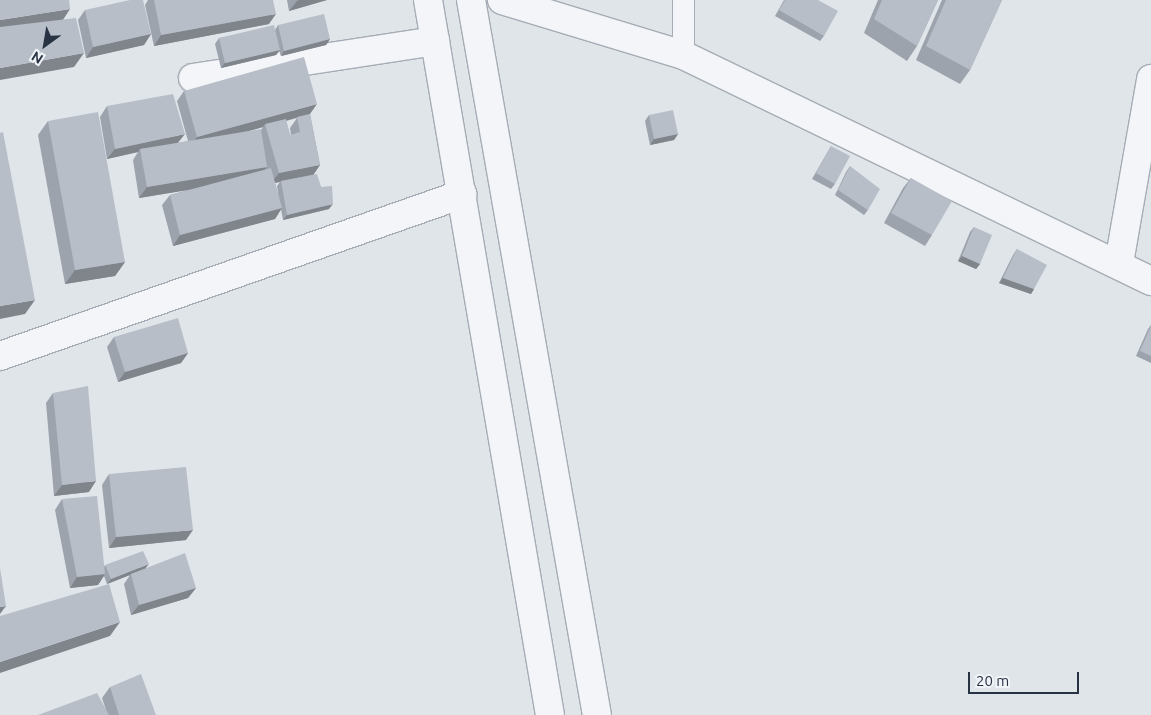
<!DOCTYPE html>
<html>
<head>
<meta charset="utf-8">
<style>
	body { margin:0 }
	#map { position:relative; width:1151px; height:715px; overflow:hidden; background:#e0e5ea; font-family:Ubuntu,sans-serif }
	div>[style] { position:absolute }
	.roads { filter:drop-shadow(1px 0 #a5acb5) drop-shadow(-1px 0 #a5acb5) drop-shadow(0 1px #a5acb5) drop-shadow(0 -1px #a5acb5) }
	.service>* { height:21px; margin:-10.5px; padding:0 10.5px; transform-origin:10.5px; border-radius:10.5px; background:#f3f5f8 }
	.minor>* { height:28px; margin:-14px; padding:0 14px; transform-origin:14px; border-radius:14px; background:#f3f5f8 }
	.tertiary>* { height:28px; margin:-14px; padding:0 14px; transform-origin:14px; border-radius:14px; background:#f3f5f8 }
	.wall>* { inset:0; background:#9da3ac }
	.shaded-wall>* { inset:0; background:#80858c }
	.building>* { inset:0; background:#b7bec8 }
	span { translate:-50% -50%; white-space:nowrap; text-align:center; line-height:1.15; -webkit-text-stroke:5px #f0f3f7; paint-order:stroke }
	.north { position:absolute; left:20px; top:20px; width:50px; height:50px; -webkit-text-stroke:4px #f0f3f7; paint-order:stroke; rotate:212deg; font-size:14px; font-weight:700; line-height:20px; text-align:center; color:#273343 }
	.north::after { content:''; display:block; margin:auto; width:18px; height:22px; background:#273343; clip-path:polygon(50% 0,100% 100%,50% 72%,0 100%) }
	.scale { position:absolute; left:968px; top:672px; width:111px; height:22px; box-sizing:border-box; border:2px solid #273343; border-top:0; padding-left:6px; font-size:15px; line-height:18px; white-space:nowrap; color:#273343; -webkit-text-stroke:4px #f0f3f7; paint-order:stroke }
</style>
</head>
<body>
<div id="map">
	<div class="roads">
		<div class="service">
			<i style="left:683px;top:0;width:55px;rotate:90deg"></i>
		</div>
		<div class="minor">
			<i style="left:502px;top:0;width:189px;rotate:16.9deg"></i>
			<i style="left:683px;top:55px;width:520px;rotate:25.78deg"></i>
			<i style="left:193px;top:78px;width:245px;rotate:-8.7deg"></i>
			<i style="left:1119px;top:263px;width:187px;rotate:-80.1deg"></i>
			<i style="left:0;top:356px;width:490px;rotate:-19.3deg"></i>
		</div>
		<div class="tertiary">
			<i style="left:428px;top:0;width:725px;rotate:80.32deg"></i>
			<i style="left:471px;top:0;width:726px;rotate:80.01deg"></i>
		</div>
	</div>
	<div class="wall">
		<i style="clip-path:polygon(148px 0,273px 0,269px 24px,154px 46px,145px 5px)"></i>
		<i style="clip-path:polygon(287px 0,327px 0,289px 11px)"></i>
		<i style="clip-path:polygon(784px 0,818px 0,824px 36px,820px 41px,775px 16px)"></i>
		<i style="clip-path:polygon(878px 0,938px 0,917px 46px,907px 61px,864px 33px)"></i>
		<i style="clip-path:polygon(942px 0,1002px 0,970px 70px,960px 84px,916px 60px)"></i>
		<i style="clip-path:polygon(85px 10px,151px 34px,144px 45px,86px 58px,78px 20px)"></i>
		<i style="clip-path:polygon(278px 25px,330px 39px,326px 45px,281px 56px,279px 51px,276px 55px,221px 68px,215px 44px,219px 38px,275px 30px)"></i>
		<i style="clip-path:polygon(evenodd,184px 91px,310px 114px,320px 165px,314px 174px,321px 187px,329px 209px,283px 220px,281px 209px,275px 219px,173px 246px,162px 205px,170px 195px,188px 190px,139px 198px,133px 160px,138px 152px,107px 159px,100px 117px,107px 106px,178px 143px,188px 141px,177px 101px,184px 91px,297px 118px,290px 128px,291px 135px,290px 135px,286px 121px,297px 118px,184px 91px,263px 127px,261px 130px,246px 132px,263px 127px,184px 91px,280px 182px,277px 186px,279px 200px,275px 183px,280px 182px)"></i>
		<i style="clip-path:polygon(649px 115px,678px 134px,674px 140px,650px 145px,645px 121px)"></i>
		<i style="clip-path:polygon(48px 121px,125px 262px,115px 276px,65px 284px,38px 135px)"></i>
		<i style="clip-path:polygon(831px 146px,835px 184px,831px 189px,812px 179px)"></i>
		<i style="clip-path:polygon(850px 166px,868px 210px,864px 215px,835px 195px,846px 172px)"></i>
		<i style="clip-path:polygon(911px 178px,932px 235px,925px 246px,884px 223px,903px 188px)"></i>
		<i style="clip-path:polygon(974px 227px,980px 264px,976px 269px,958px 261px,970px 232px)"></i>
		<i style="clip-path:polygon(1017px 249px,1034px 289px,1031px 294px,999px 283px,1013px 255px)"></i>
		<i style="clip-path:polygon(1151px 325px,1151px 363px,1136px 356px,1148px 329px)"></i>
		<i style="clip-path:polygon(114px 337px,188px 353px,181px 363px,118px 382px,107px 347px)"></i>
		<i style="clip-path:polygon(53px 393px,89px 492px,54px 496px,46px 403px)"></i>
		<i style="clip-path:polygon(109px 474px,186px 540px,109px 548px,102px 485px)"></i>
		<i style="clip-path:polygon(62px 499px,104px 567px,105px 565px,146px 568px,196px 588px,188px 598px,131px 615px,124px 584px,130px 575px,107px 584px,104px 576px,98px 585px,70px 588px,55px 510px)"></i>
		<i style="clip-path:polygon(110px 687px,156px 715px,38px 715px,107px 713px,102px 698px)"></i>
	</div>
	<div class="shaded-wall">
		<i style="clip-path:polygon(299px 0,327px 0,289px 11px,297px 1px)"></i>
		<i style="clip-path:polygon(70px 9px,61px 23px,0 33px,0 20px)"></i>
		<i style="clip-path:polygon(276px 14px,269px 24px,154px 46px,161px 35px)"></i>
		<i style="clip-path:polygon(151px 34px,144px 45px,86px 58px,93px 47px)"></i>
		<i style="clip-path:polygon(330px 39px,326px 45px,281px 56px,284px 51px)"></i>
		<i style="clip-path:polygon(280px 50px,276px 55px,221px 68px,225px 63px)"></i>
		<i style="clip-path:polygon(84px 53px,74px 67px,0 80px,0 68px)"></i>
		<i style="clip-path:polygon(317px 104px,310px 114px,266px 126px,265px 124px,263px 127px,190px 147px,197px 137px)"></i>
		<i style="clip-path:polygon(185px 134px,177px 144px,140px 149px,138px 152px,107px 159px,115px 149px)"></i>
		<i style="clip-path:polygon(678px 134px,674px 140px,650px 145px,654px 139px)"></i>
		<i style="clip-path:polygon(320px 165px,313px 175px,281px 181px,280px 182px,271px 183px,279px 173px)"></i>
		<i style="clip-path:polygon(267px 167px,260px 178px,139px 198px,147px 187px)"></i>
		<i style="clip-path:polygon(333px 204px,329px 209px,283px 220px,287px 215px)"></i>
		<i style="clip-path:polygon(282px 208px,275px 219px,173px 246px,180px 235px)"></i>
		<i style="clip-path:polygon(962px 256px,980px 264px,976px 269px,958px 261px)"></i>
		<i style="clip-path:polygon(125px 262px,115px 276px,65px 284px,75px 270px)"></i>
		<i style="clip-path:polygon(1003px 278px,1034px 289px,1031px 294px,999px 283px)"></i>
		<i style="clip-path:polygon(35px 300px,25px 314px,0 319px,0 306px)"></i>
		<i style="clip-path:polygon(188px 353px,181px 363px,118px 382px,125px 372px)"></i>
		<i style="clip-path:polygon(96px 481px,89px 492px,54px 496px,62px 485px)"></i>
		<i style="clip-path:polygon(193px 530px,186px 540px,109px 548px,116px 537px)"></i>
		<i style="clip-path:polygon(149px 564px,145px 569px,131px 574px,130px 575px,107px 584px,111px 579px)"></i>
		<i style="clip-path:polygon(105px 574px,98px 585px,70px 588px,77px 577px)"></i>
		<i style="clip-path:polygon(196px 588px,188px 598px,131px 615px,139px 605px)"></i>
		<i style="clip-path:polygon(6px 606px,0 614px,0 607px)"></i>
		<i style="clip-path:polygon(120px 622px,110px 636px,0 673px,0 662px)"></i>
	</div>
	<div class="building">
		<i style="clip-path:polygon(0 0,69px 0,70px 9px,0 20px)"></i>
		<i style="clip-path:polygon(130px 0,143px 0,151px 34px,93px 47px,85px 10px)"></i>
		<i style="clip-path:polygon(154px 0,273px 0,276px 14px,161px 35px)"></i>
		<i style="clip-path:polygon(785px 0,818px 0,838px 11px,824px 36px,779px 10px)"></i>
		<i style="clip-path:polygon(882px 0,938px 0,917px 46px,874px 19px)"></i>
		<i style="clip-path:polygon(946px 0,1002px 0,970px 70px,926px 46px)"></i>
		<i style="clip-path:polygon(324px 14px,330px 39px,284px 51px,278px 25px)"></i>
		<i style="clip-path:polygon(76px 18px,84px 53px,0 68px,0 27px)"></i>
		<i style="clip-path:polygon(274px 25px,280px 50px,225px 63px,219px 38px)"></i>
		<i style="clip-path:polygon(304px 57px,317px 104px,197px 137px,184px 91px)"></i>
		<i style="clip-path:polygon(173px 94px,185px 134px,115px 149px,107px 106px)"></i>
		<i style="clip-path:polygon(673px 110px,678px 134px,654px 139px,649px 115px)"></i>
		<i style="clip-path:polygon(98px 112px,125px 262px,75px 270px,48px 121px)"></i>
		<i style="clip-path:polygon(310px 114px,320px 165px,279px 173px,265px 124px,286px 119px,290px 135px,300px 132px,297px 117px)"></i>
		<i style="clip-path:polygon(261px 129px,267px 167px,147px 187px,140px 149px)"></i>
		<i style="clip-path:polygon(3px 132px,35px 300px,0 306px,0 133px)"></i>
		<i style="clip-path:polygon(831px 146px,850px 156px,835px 184px,816px 173px)"></i>
		<i style="clip-path:polygon(850px 166px,880px 189px,868px 210px,838px 190px)"></i>
		<i style="clip-path:polygon(271px 168px,282px 208px,180px 235px,170px 195px)"></i>
		<i style="clip-path:polygon(317px 174px,321px 187px,332px 186px,333px 204px,287px 215px,281px 181px)"></i>
		<i style="clip-path:polygon(911px 178px,952px 201px,932px 235px,891px 213px)"></i>
		<i style="clip-path:polygon(974px 227px,992px 235px,980px 264px,962px 256px)"></i>
		<i style="clip-path:polygon(1017px 249px,1047px 265px,1034px 289px,1003px 278px)"></i>
		<i style="clip-path:polygon(178px 318px,188px 353px,125px 372px,114px 337px)"></i>
		<i style="clip-path:polygon(1151px 326px,1151px 356px,1140px 351px)"></i>
		<i style="clip-path:polygon(88px 386px,96px 481px,62px 485px,53px 393px)"></i>
		<i style="clip-path:polygon(186px 467px,193px 530px,116px 537px,109px 474px)"></i>
		<i style="clip-path:polygon(97px 496px,105px 574px,77px 577px,62px 499px)"></i>
		<i style="clip-path:polygon(143px 551px,149px 564px,111px 579px,105px 565px)"></i>
		<i style="clip-path:polygon(185px 553px,196px 588px,139px 605px,131px 574px)"></i>
		<i style="clip-path:polygon(0 568px,6px 606px,0 607px)"></i>
		<i style="clip-path:polygon(109px 584px,120px 622px,0 662px,0 616px)"></i>
		<i style="clip-path:polygon(141px 674px,156px 715px,119px 715px,110px 687px)"></i>
		<i style="clip-path:polygon(97px 693px,109px 715px,38px 715px)"></i>
	</div>
	<div class="north">N</div>
	<div class="scale">20 m</div>
</div>
</body>
</html>
